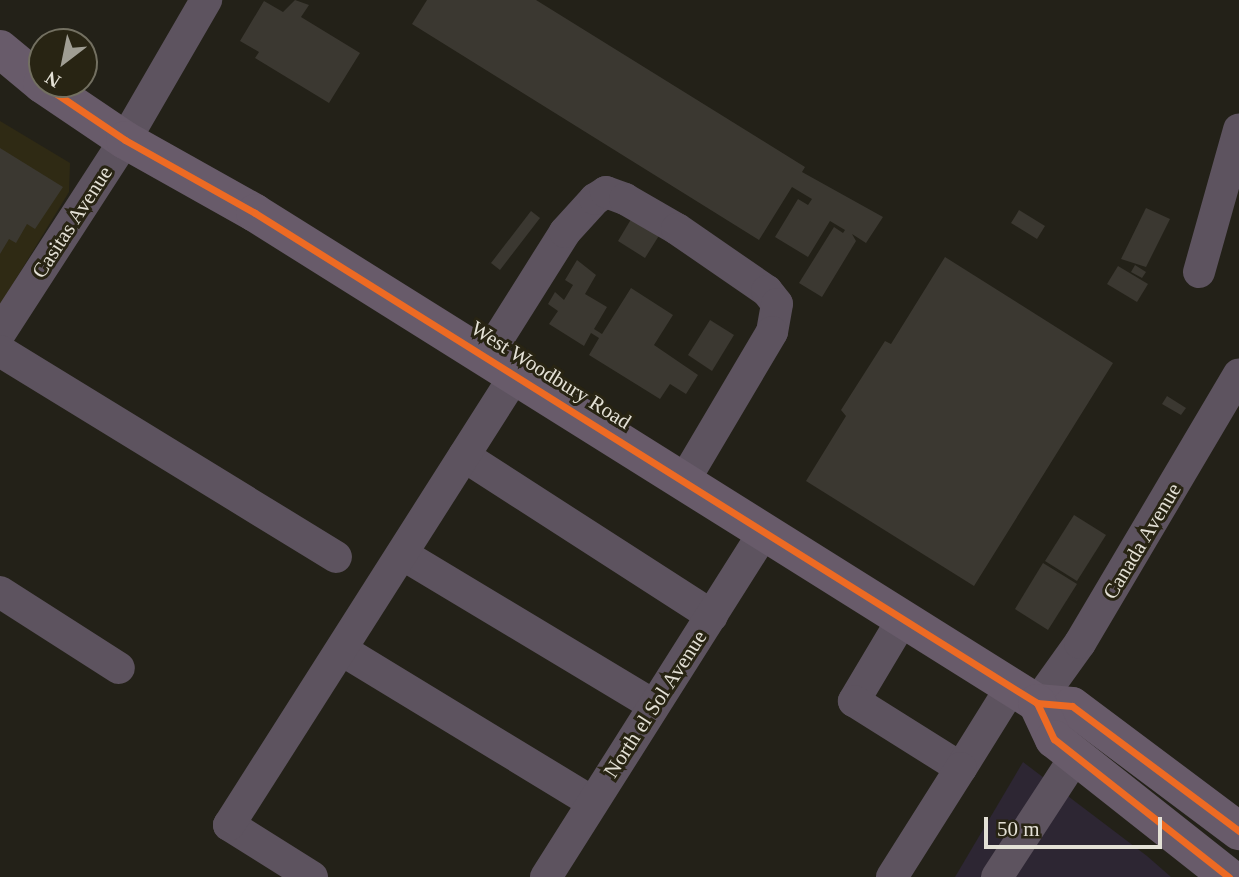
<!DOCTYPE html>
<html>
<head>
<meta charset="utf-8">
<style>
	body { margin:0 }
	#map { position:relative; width:1239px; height:877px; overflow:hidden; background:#232118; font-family:Georgia,serif }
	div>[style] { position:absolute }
	.commercial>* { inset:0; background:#2d2633 }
	.built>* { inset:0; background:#2f2a14 }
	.building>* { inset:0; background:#3b3831 }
	.minor>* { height:32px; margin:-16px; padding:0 16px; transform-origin:16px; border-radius:16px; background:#5d535f }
	.major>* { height:38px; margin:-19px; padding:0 19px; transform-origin:19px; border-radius:19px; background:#685b6a }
	.cycleway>* { height:7px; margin:-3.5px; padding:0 3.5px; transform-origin:3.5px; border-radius:3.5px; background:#ed6a23 }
	span { translate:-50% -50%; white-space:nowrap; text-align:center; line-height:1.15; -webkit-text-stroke:6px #282413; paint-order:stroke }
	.street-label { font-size:21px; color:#e4e1d6 }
	.north { position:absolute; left:28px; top:28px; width:70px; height:70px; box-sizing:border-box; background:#282413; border:2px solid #737061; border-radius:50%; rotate:212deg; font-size:19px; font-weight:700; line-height:28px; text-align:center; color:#e4e1d6 }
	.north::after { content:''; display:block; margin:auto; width:24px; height:32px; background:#a09e94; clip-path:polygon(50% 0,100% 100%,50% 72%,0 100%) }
	.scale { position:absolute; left:984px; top:817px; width:178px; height:32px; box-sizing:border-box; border:4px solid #e4e1d6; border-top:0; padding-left:9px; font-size:21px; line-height:24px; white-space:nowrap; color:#e4e1d6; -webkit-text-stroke:5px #282413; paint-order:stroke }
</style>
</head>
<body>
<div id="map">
	<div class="commercial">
		<i style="clip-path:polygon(1023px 762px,1147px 856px,1171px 877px,955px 877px)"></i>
	</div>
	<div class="built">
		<i style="clip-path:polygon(0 121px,70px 163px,69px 192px,0 305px)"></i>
	</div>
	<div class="building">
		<i style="clip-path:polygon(295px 0,309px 5px,301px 17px,360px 53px,329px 103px,255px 58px,259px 52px,240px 41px,264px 1px,283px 12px)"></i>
		<i style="clip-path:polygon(427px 0,536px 0,805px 167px,802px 172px,883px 217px,866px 243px,852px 234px,856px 241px,822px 297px,799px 283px,834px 227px,843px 233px,845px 230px,830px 221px,808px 257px,775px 237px,798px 199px,808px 205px,812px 199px,792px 187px,759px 240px,412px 24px)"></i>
		<i style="clip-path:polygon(0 148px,63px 187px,35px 229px,27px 224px,16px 243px,9px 239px,0 254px)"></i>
		<i style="clip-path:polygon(1146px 208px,1170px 219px,1146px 267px,1121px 259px)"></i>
		<i style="clip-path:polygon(1019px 210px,1045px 226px,1037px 239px,1011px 223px)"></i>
		<i style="clip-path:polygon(531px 211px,540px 218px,500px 270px,491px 263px)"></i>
		<i style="clip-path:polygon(633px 216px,660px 234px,645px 258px,618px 241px)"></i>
		<i style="clip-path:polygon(945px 257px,1113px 363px,974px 586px,806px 481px,846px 416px,841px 410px,885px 341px,891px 344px)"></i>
		<i style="clip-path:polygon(577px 260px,596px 275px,585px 294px,607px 307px,594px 329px,602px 334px,631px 288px,673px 315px,654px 345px,698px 375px,686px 394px,670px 384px,660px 399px,589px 355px,599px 338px,591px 333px,584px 346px,549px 324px,558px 311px,548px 304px,555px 292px,564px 300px,573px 285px,565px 280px)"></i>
		<i style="clip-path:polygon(1135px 265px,1146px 272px,1142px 278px,1131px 272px)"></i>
		<i style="clip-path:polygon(1118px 266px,1148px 284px,1137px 302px,1107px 284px)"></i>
		<i style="clip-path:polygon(710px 320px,734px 335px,712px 371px,688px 355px)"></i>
		<i style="clip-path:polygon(1167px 396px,1186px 408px,1181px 415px,1162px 404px)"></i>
		<i style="clip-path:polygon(1074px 515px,1106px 535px,1077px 581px,1045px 561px)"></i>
		<i style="clip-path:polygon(1043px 563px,1077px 584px,1048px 630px,1015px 609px)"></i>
	</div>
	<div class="minor">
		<i style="left:1199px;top:272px;width:148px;rotate:-74.3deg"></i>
		<i style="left:0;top:333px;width:230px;rotate:-57.1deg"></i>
		<i style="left:125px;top:140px;width:162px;rotate:-59.9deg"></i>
		<i style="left:0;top:351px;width:394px;rotate:31.5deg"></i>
		<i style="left:487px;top:356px;width:146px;rotate:-57.8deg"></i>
		<i style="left:565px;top:232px;width:45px;rotate:-47.7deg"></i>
		<i style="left:595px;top:199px;width:13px;rotate:-32deg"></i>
		<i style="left:606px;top:192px;width:20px;rotate:20deg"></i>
		<i style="left:625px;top:199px;width:60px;rotate:30deg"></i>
		<i style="left:677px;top:229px;width:109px;rotate:34.6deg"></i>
		<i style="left:767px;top:291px;width:16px;rotate:52deg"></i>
		<i style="left:777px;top:304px;width:28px;rotate:100deg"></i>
		<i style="left:772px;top:332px;width:171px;rotate:120.6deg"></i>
		<i style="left:464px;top:456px;width:295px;rotate:32.8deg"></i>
		<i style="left:402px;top:554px;width:292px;rotate:31deg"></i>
		<i style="left:0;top:592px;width:141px;rotate:32.6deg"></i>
		<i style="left:904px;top:617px;width:98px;rotate:120.8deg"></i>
		<i style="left:854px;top:701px;width:126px;rotate:32.1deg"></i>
		<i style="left:961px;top:768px;width:97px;rotate:-58.1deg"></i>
		<i style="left:342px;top:650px;width:293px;rotate:31.3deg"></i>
		<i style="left:1037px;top:703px;width:74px;rotate:-54.4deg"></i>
		<i style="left:1080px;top:643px;width:312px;rotate:-59.4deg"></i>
		<i style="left:312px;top:877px;width:98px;rotate:-147.9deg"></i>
		<i style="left:229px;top:825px;width:535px;rotate:-57.53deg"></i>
		<i style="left:546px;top:877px;width:409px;rotate:-57.7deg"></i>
		<i style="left:892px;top:877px;width:129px;rotate:-57.7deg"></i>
		<i style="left:997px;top:877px;width:145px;rotate:-56.9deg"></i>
	</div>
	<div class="major">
		<i style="left:0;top:49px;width:55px;rotate:39.8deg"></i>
		<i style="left:42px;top:84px;width:100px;rotate:34deg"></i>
		<i style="left:125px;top:140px;width:149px;rotate:29.3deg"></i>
		<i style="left:255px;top:213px;width:923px;rotate:32.07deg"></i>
		<i style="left:1037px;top:703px;width:35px;rotate:5deg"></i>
		<i style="left:1072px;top:706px;width:209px;rotate:36.8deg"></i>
		<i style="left:1037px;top:703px;width:40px;rotate:65deg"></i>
		<i style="left:1054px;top:739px;width:223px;rotate:38.3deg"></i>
	</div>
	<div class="cycleway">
		<i style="left:42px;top:84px;width:100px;rotate:34deg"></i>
		<i style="left:125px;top:140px;width:149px;rotate:29.3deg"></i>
		<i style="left:255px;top:213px;width:923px;rotate:32.07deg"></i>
		<i style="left:1037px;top:703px;width:35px;rotate:5deg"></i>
		<i style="left:1072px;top:706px;width:209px;rotate:36.8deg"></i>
		<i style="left:1037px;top:703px;width:40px;rotate:65deg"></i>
		<i style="left:1054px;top:739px;width:223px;rotate:38.3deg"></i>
	</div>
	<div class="street-label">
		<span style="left:72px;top:222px;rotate:-57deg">Casitas Avenue</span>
		<span style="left:551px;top:375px;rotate:32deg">West Woodbury Road</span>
		<span style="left:1142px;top:541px;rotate:-59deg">Canada Avenue</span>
		<span style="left:655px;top:704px;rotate:-57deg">North el Sol Avenue</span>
	</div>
	<div class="north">N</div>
	<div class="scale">50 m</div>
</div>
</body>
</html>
